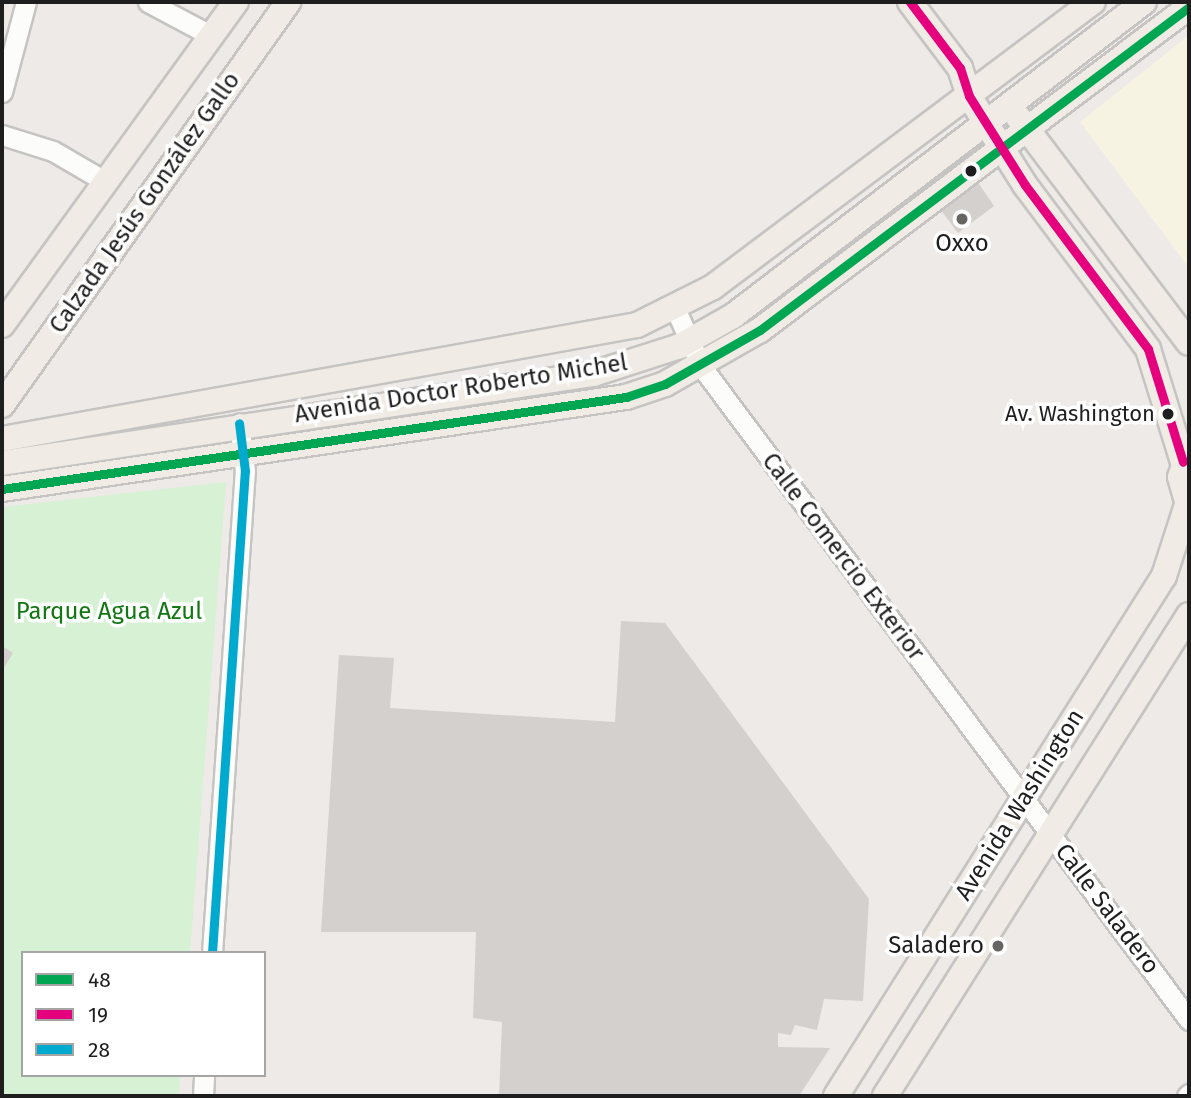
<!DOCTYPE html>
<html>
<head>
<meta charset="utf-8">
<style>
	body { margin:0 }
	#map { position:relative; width:1191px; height:1098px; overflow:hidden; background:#edeae7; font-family:"Fira Sans",sans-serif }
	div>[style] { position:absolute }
	.education>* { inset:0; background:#f6f3e3 }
	.park>* { inset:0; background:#d6f1d4 }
	.building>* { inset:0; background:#d3d0ce }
	.roads { filter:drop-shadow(2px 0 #c5c4c3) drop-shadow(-2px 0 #c5c4c3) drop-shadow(0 2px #c5c4c3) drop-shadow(0 -2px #c5c4c3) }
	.minor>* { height:19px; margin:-9.5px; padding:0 9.5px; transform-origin:9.5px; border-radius:9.5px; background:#fcfcfb }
	.major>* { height:24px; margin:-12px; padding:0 12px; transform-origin:12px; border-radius:12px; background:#f0ebe4 }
	.bus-1>* { height:9px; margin:-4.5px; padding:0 4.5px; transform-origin:4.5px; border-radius:4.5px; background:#00a651 }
	.bus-2>* { height:9px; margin:-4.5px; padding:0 4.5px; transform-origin:4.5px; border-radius:4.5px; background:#e5007d }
	.bus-3>* { height:9px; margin:-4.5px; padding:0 4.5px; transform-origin:4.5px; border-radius:4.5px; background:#00a9ce }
	.dots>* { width:19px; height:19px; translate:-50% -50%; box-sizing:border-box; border:4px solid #fff; border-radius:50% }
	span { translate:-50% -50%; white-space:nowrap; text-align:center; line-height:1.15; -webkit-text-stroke:7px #fff; paint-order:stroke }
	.bus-label { font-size:22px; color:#1e1e1e }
	.right { translate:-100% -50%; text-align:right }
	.street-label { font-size:24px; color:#1e1e1e }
	.poi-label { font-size:24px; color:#1e1e1e }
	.park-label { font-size:24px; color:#117713 }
	.frame { position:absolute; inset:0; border:4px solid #1e1e1e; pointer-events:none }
	.legend { position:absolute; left:21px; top:951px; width:245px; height:126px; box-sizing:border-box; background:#fff; border:2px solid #a5a5a5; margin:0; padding:9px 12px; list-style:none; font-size:21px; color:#1e1e1e }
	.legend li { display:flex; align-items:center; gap:14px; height:35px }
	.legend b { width:35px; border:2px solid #a5a5a5 }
</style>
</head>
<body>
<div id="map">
	<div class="education">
		<i style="clip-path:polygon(1189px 35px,1189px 268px,1080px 122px)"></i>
	</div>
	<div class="park">
		<i style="clip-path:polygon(226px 482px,190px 953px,23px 953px,23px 1075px,180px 1075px,179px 1096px,2px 1096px,2px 507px)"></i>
	</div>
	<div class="building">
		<i style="clip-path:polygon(975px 178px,994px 206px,958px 233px,937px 205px)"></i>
		<i style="clip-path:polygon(621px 621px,665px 623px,869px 899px,863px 1001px,824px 999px,817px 1030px,795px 1025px,791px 1035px,778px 1033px,778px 1047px,830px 1048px,799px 1096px,499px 1096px,502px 1022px,473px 1018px,476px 932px,321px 932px,339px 655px,394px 658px,390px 708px,615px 722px)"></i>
		<i style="clip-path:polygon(2px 646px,13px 653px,2px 671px)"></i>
	</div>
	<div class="roads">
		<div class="minor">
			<i style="left:148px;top:2px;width:72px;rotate:28deg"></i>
			<i style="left:2px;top:92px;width:93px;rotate:-75.1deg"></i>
			<i style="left:2px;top:135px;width:53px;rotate:17.4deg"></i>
			<i style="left:53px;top:151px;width:61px;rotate:30.3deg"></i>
			<i style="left:675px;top:308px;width:64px;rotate:65.9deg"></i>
			<i style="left:701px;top:366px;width:816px;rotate:53.27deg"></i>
			<i style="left:212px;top:953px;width:483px;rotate:-86.1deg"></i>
			<i style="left:245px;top:471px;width:48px;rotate:-97.1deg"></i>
			<i style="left:203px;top:1096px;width:21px;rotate:-87deg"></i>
			<i style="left:1187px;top:1096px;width:3px;rotate:-45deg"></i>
		</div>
		<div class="major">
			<i style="left:910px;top:2px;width:83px;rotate:52.9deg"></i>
			<i style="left:960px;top:68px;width:29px;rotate:72deg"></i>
			<i style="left:969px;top:96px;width:105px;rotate:57.8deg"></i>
			<i style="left:1025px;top:185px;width:205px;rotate:53.1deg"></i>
			<i style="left:1148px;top:349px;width:118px;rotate:72.8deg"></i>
			<i style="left:1018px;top:117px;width:283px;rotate:52.9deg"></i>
			<i style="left:2px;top:325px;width:399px;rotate:-54.1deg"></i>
			<i style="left:2px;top:405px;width:494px;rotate:-54.6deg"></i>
			<i style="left:2px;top:439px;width:645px;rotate:-10.18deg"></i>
			<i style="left:637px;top:325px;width:85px;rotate:-26.6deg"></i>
			<i style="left:713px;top:287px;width:475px;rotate:-36.9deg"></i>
			<i style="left:1189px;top:450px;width:28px;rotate:108deg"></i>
			<i style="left:1180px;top:477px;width:32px;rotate:74deg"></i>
			<i style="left:2px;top:463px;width:598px;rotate:-8.56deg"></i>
			<i style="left:593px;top:374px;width:91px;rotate:-17.8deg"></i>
			<i style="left:680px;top:346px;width:61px;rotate:-29.5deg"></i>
			<i style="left:733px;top:316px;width:517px;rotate:-37.38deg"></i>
			<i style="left:2px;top:489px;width:631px;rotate:-8.39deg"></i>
			<i style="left:626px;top:397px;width:41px;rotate:-18.4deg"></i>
			<i style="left:665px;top:384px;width:109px;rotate:-29.6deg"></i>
			<i style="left:760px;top:330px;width:537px;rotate:-36.98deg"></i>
			<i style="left:836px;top:1096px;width:615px;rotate:-57.76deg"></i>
			<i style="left:1164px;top:576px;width:75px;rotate:-72.1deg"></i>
			<i style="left:885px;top:1096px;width:569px;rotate:-57.71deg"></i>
		</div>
	</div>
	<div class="bus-1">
		<i style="left:2px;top:489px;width:631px;rotate:-8.39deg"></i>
		<i style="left:626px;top:397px;width:41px;rotate:-18.4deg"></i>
		<i style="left:665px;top:384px;width:109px;rotate:-29.6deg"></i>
		<i style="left:760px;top:330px;width:537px;rotate:-36.98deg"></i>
	</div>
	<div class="bus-2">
		<i style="left:910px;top:2px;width:83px;rotate:52.9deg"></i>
		<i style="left:960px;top:68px;width:29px;rotate:72deg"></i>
		<i style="left:969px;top:96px;width:105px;rotate:57.8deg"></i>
		<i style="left:1025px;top:185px;width:205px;rotate:53.1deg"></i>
		<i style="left:1148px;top:349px;width:118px;rotate:72.8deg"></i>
	</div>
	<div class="bus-3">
		<i style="left:212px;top:953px;width:483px;rotate:-86.1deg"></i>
		<i style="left:245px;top:471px;width:48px;rotate:-97.1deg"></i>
	</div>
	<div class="dots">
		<i style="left:971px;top:171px;background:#1e1e1e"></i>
		<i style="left:962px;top:219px;background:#666564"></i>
		<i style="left:1168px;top:414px;background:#1e1e1e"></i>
		<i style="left:998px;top:946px;background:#666564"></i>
	</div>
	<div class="bus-label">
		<span class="right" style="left:1155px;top:414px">Av. Washington</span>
	</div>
	<div class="street-label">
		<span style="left:145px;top:203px;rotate:-55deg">Calzada Jesús González Gallo</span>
		<span style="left:461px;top:389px;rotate:-9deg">Avenida Doctor Roberto Michel</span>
		<span style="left:843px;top:557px;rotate:53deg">Calle Comercio Exterior</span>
		<span style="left:1020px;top:805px;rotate:-58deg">Avenida Washington</span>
		<span style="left:1107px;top:909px;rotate:53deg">Calle Saladero</span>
	</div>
	<div class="poi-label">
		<span style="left:962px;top:244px">Oxxo</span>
		<span class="right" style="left:984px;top:946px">Saladero</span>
	</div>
	<div class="park-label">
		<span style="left:109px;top:612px">Parque Agua Azul</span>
	</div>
	<div class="frame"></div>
	<ul class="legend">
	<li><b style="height:9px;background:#00a651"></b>48</li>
	<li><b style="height:9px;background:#e5007d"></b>19</li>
	<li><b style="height:9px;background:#00a9ce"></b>28</li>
	</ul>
</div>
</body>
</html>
